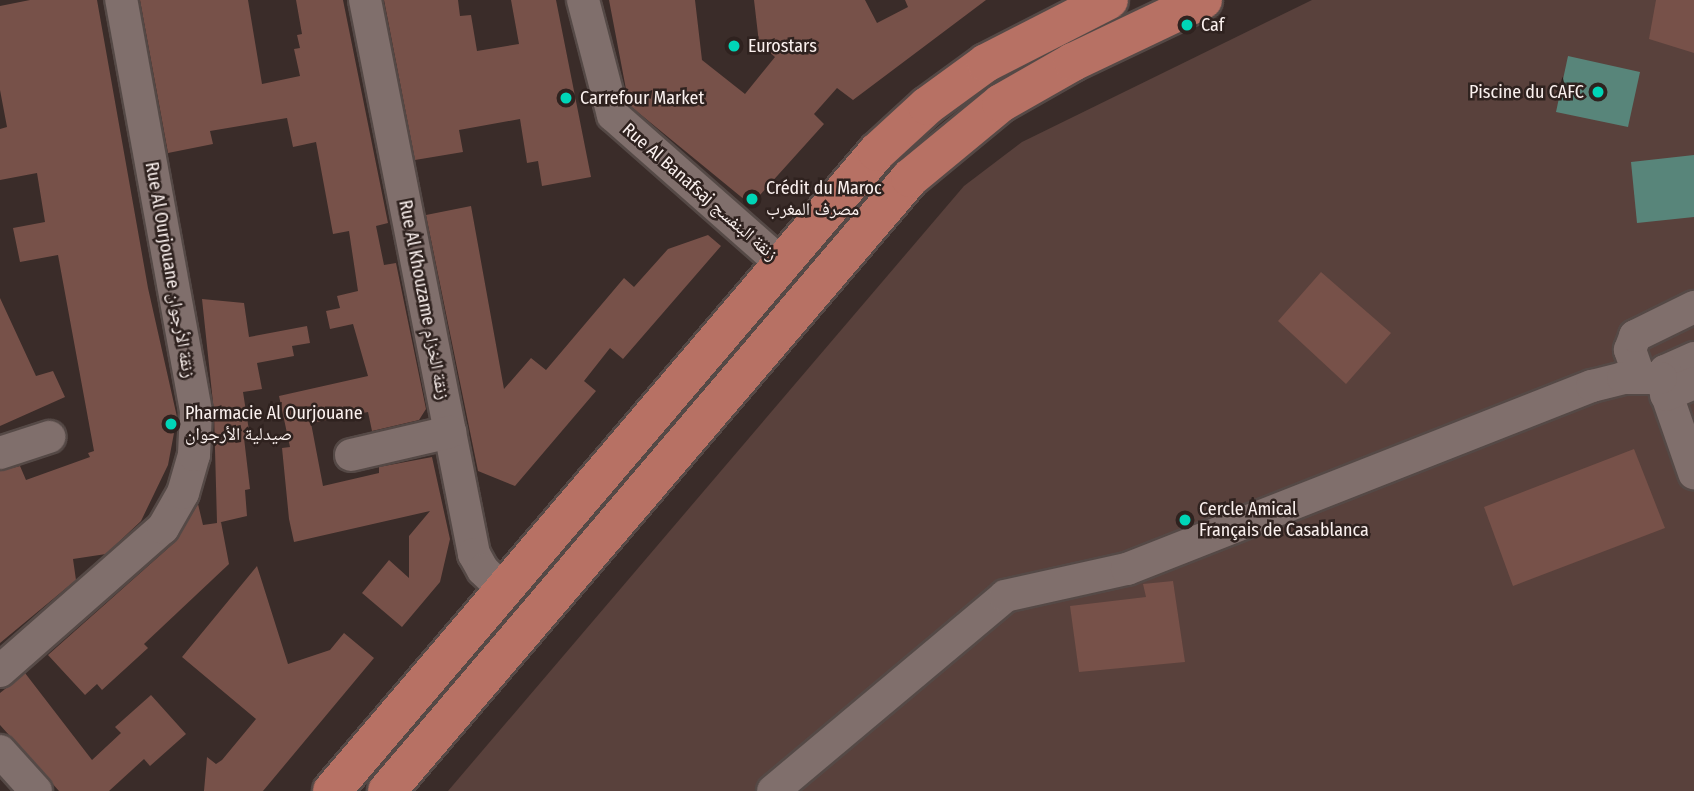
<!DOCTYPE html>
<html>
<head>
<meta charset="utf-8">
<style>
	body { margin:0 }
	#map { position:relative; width:1694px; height:791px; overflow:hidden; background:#3a2c29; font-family:"Fira Sans Condensed","Noto Naskh Arabic",sans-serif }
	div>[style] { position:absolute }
	.green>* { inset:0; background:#59413c }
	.water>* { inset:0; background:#58857a }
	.building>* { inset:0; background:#775149 }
	.roads { filter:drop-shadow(2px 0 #554946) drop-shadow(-2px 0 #554946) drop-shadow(0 2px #554946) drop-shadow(0 -2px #554946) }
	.minor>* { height:32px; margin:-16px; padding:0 16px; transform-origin:16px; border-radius:16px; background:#806f6c }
	.major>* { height:38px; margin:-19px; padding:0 19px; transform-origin:19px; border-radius:19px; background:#b77164 }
	.dots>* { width:19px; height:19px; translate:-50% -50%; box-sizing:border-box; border:4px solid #2f221f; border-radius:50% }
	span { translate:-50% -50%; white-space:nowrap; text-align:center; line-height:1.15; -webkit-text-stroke:5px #2f221f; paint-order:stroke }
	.poi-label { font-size:18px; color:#fbf1ef }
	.left { translate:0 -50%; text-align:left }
	.right { translate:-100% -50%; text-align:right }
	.street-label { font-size:18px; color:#fbf1ef }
</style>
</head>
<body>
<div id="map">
	<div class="green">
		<i style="clip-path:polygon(1312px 0,1694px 0,1694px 791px,448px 791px,964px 186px,1022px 142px)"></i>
	</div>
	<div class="water">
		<i style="clip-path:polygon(1568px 56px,1640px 72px,1628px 127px,1556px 112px)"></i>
		<i style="clip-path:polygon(1694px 155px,1694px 217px,1637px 223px,1631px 162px)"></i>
	</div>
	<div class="building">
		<i style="clip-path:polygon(30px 0,97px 0,148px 288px,177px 417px,168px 465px,141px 521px,106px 554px,73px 559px,76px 580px,0 643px,0 471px,20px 466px,26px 480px,90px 457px,88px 453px,94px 451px,58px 255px,20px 262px,13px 228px,45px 222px,37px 173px,0 180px,0 129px,7px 127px,0 90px,0 6px)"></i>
		<i style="clip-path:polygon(140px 0,248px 0,262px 84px,300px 76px,294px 49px,300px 48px,297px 35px,302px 34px,296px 0,343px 0,388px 223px,376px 226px,384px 265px,396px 263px,426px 409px,419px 420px,372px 431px,368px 412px,311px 423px,323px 486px,379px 473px,379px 467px,432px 457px,450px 539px,440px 582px,402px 627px,362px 593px,389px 560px,409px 578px,409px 536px,430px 511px,294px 542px,289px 519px,282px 448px,290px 447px,279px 396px,368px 376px,353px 324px,330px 329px,326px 311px,340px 308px,337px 296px,358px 291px,349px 231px,333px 234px,316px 142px,293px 147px,287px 118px,210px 131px,213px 144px,168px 153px)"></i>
		<i style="clip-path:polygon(384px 0,458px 0,460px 16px,471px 15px,477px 51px,519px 44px,511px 0,556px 0,591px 177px,542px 186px,538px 161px,527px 163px,520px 119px,459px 130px,463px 152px,415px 160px)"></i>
		<i style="clip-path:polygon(609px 0,695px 0,702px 60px,745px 94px,775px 57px,759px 43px,754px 0,865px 0,877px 23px,908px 7px,905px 0,986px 0,853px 100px,837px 88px,814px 114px,824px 124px,751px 205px,629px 105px)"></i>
		<i style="clip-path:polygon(1656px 0,1694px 0,1694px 53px,1649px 39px)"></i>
		<i style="clip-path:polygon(471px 206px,504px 389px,531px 358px,546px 370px,624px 278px,634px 287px,668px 249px,708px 235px,721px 246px,623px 359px,610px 348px,584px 381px,596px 391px,515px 486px,478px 471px,426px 215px)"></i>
		<i style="clip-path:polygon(1321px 272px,1391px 333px,1346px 384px,1278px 321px)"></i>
		<i style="clip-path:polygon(0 298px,36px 376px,53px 371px,65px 397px,0 426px)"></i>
		<i style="clip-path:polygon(202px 299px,244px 303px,249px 337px,307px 326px,310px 343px,292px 346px,294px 356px,257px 363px,262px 389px,243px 392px,250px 437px,244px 438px,250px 489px,245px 490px,247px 516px,217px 523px,221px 522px,229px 564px,144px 644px,148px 648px,102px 690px,97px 684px,85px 695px,48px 655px,175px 542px,198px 504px,203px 525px,217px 523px,214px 412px)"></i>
		<i style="clip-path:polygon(1634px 449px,1665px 528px,1513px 586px,1484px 507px)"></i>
		<i style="clip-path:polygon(257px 566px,288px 664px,330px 650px,344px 633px,374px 658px,263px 791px,204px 791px,207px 757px,216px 764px,222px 760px,256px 719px,182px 657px)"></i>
		<i style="clip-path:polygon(1173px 581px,1185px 662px,1079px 672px,1070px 606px,1146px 597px,1143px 584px)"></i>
		<i style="clip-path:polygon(25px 673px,92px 760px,121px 733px,115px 727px,151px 695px,186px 734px,150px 766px,144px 759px,109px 791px,59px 791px,0 725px,0 693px)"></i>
	</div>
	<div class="roads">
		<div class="minor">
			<i style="left:365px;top:0;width:565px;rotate:78.87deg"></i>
			<i style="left:474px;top:554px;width:18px;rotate:61deg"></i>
			<i style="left:483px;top:570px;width:29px;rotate:44deg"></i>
			<i style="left:583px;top:0;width:119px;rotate:75.4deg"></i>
			<i style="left:613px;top:115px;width:225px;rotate:41.4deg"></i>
			<i style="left:1694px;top:358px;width:32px;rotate:156deg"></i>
			<i style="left:1665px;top:371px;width:8px;rotate:120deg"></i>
			<i style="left:1661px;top:378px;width:101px;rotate:70.8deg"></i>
			<i style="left:1639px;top:376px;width:28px;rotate:-109deg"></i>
			<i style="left:1630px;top:350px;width:15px;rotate:-70deg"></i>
			<i style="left:1635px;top:336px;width:66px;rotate:-26.2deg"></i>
			<i style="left:1666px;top:395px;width:30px;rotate:-23deg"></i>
			<i style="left:0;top:453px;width:52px;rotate:-18.1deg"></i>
			<i style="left:351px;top:455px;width:102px;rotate:-13.1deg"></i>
			<i style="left:0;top:671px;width:217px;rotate:-41.3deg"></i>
			<i style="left:163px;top:528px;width:40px;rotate:-60.3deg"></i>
			<i style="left:183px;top:493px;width:40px;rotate:-74deg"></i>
			<i style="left:194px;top:455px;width:44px;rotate:-87.4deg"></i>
			<i style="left:196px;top:411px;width:418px;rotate:-100.3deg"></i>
			<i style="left:0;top:751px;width:54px;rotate:48deg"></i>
			<i style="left:773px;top:791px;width:303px;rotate:-40deg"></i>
			<i style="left:1005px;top:596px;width:125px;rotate:-12.5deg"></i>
			<i style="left:1127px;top:569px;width:500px;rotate:-21.5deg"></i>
			<i style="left:1592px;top:386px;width:32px;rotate:-14deg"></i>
			<i style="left:1623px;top:378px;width:38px"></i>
		</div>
		<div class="major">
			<i style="left:332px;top:791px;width:840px;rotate:-49.54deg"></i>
			<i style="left:877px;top:152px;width:68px;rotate:-42.6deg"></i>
			<i style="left:927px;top:106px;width:73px;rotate:-36.1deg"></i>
			<i style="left:986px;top:63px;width:138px;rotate:-27.1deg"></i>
			<i style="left:387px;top:791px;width:806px;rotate:-49.53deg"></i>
			<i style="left:910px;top:178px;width:118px;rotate:-39.5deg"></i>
			<i style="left:1001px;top:103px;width:83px;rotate:-29.7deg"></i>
			<i style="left:1073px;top:62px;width:144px;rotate:-25.5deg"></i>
		</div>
	</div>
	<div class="dots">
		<i style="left:1187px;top:25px;background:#00d5b7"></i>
		<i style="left:734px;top:46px;background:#00d5b7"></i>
		<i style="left:1598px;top:92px;background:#00d5b7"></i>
		<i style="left:566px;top:98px;background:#00d5b7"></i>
		<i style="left:752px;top:199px;background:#00d5b7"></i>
		<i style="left:171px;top:424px;background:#00d5b7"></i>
		<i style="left:1185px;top:520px;background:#00d5b7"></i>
	</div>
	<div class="poi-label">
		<span class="left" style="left:1201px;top:25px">Caf</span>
		<span class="left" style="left:748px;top:46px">Eurostars</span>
		<span class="right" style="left:1584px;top:92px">Piscine du CAFC</span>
		<span class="left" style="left:580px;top:98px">Carrefour Market</span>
		<span class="left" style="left:766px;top:199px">Crédit du Maroc<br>مصرف المغرب</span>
		<span class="left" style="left:185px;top:424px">Pharmacie Al Ourjouane<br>صيدلية الأرجوان</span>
		<span class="left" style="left:1199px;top:520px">Cercle Amical<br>Français de Casablanca</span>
	</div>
	<div class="street-label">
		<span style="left:700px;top:192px;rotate:41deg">Rue Al Banafsaj زنقة البنفسج</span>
		<span style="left:170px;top:270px;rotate:80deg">Rue Al Ourjouane زنقة الأرجوان</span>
		<span style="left:424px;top:300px;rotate:79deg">Rue Al Khouzame زنقة الخزام</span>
	</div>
</div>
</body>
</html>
